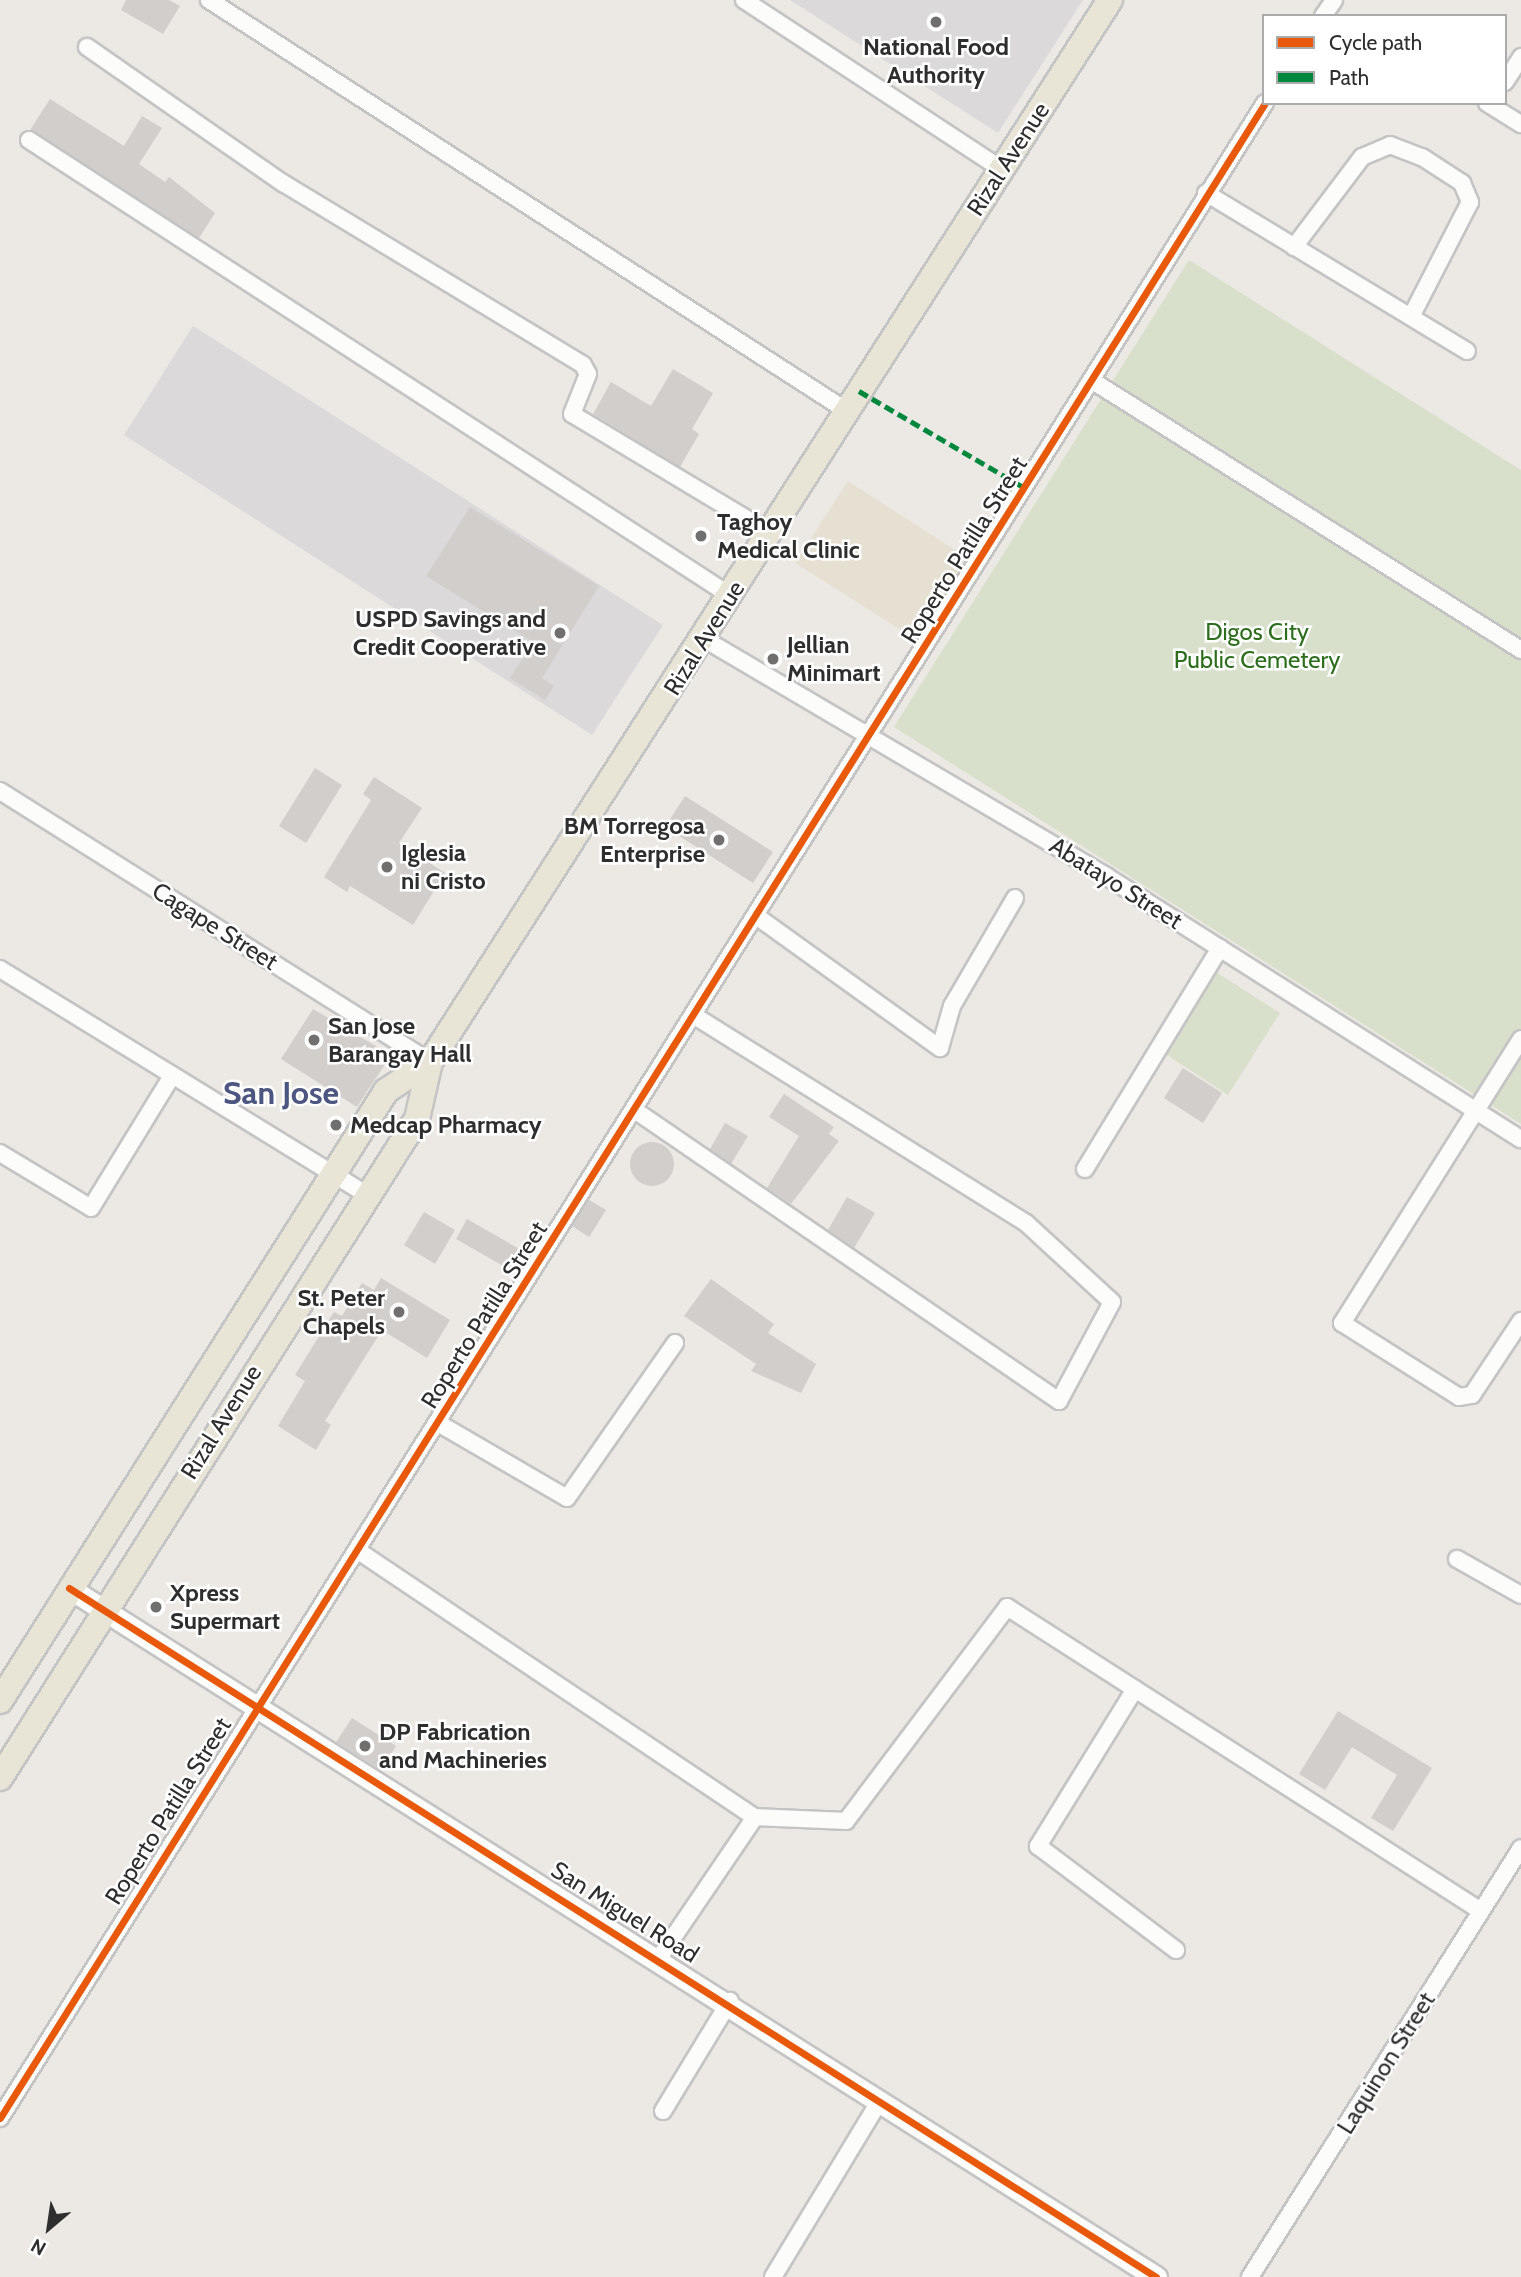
<!DOCTYPE html>
<html>
<head>
<meta charset="utf-8">
<style>
	body { margin:0 }
	#map { position:relative; width:1521px; height:2277px; overflow:hidden; background:#ece8e4; font-family:Cabin,sans-serif }
	div>[style] { position:absolute }
	.industrial>* { inset:0; background:#dcd9db }
	.education>* { inset:0; background:#e6e0d3 }
	.cemetery>* { inset:0; background:#d8e0cc }
	.building>* { inset:0; background:#d1cecb }
	.round { border-radius:50% }
	.roads { filter:drop-shadow(2px 0 #c5c4c5) drop-shadow(-2px 0 #c5c4c5) drop-shadow(0 2px #c5c4c5) drop-shadow(0 -2px #c5c4c5) }
	.street>* { height:16px; margin:-8px; padding:0 8px; transform-origin:8px; border-radius:8px; background:#fcfcfb }
	.secondary>* { height:21px; margin:-10.5px; padding:0 10.5px; transform-origin:10.5px; border-radius:10.5px; background:#fcfcfb }
	.primary>* { height:24px; margin:-12px; padding:0 12px; transform-origin:12px; border-radius:12px; background:#e8e4d6 }
	.quiet>* { height:5px; margin-top:-2.5px; transform-origin:0; background:repeating-linear-gradient(90deg,#00873e 0 10px,transparent 0 15px) }
	.cycleway>* { height:7px; margin:-3.5px; padding:0 3.5px; transform-origin:3.5px; border-radius:3.5px; background:#e8590c }
	.dots>* { width:19px; height:19px; translate:-50% -50%; box-sizing:border-box; border:4px solid #fff; border-radius:50% }
	span { translate:-50% -50%; white-space:nowrap; text-align:center; line-height:1.15; -webkit-text-stroke:5px #fff; paint-order:stroke }
	.poi-label { font-size:24px; color:#2e2e2e; font-weight:700 }
	.left { translate:0 -50%; text-align:left }
	.right { translate:-100% -50%; text-align:right }
	.street-label { font-size:24px; color:#2e2e2e }
	.park-label { font-size:24px; color:#2c6e1b }
	.district-label { font-size:32px; color:#4d5680; font-weight:700 }
	.legend { position:absolute; left:1262px; top:14px; width:245px; height:91px; box-sizing:border-box; background:#fff; border:2px solid #ababab; margin:0; padding:9px 12px; list-style:none; font-size:21px; color:#2e2e2e }
	.legend li { display:flex; align-items:center; gap:14px; height:35px }
	.legend b { width:35px; border:2px solid #ababab }
	.north { position:absolute; left:14px; top:2193px; width:70px; height:70px; -webkit-text-stroke:5px #fff; paint-order:stroke; rotate:209deg; font-size:19px; font-weight:700; line-height:28px; text-align:center; color:#2e2e2e }
	.north::after { content:''; display:block; margin:auto; width:24px; height:32px; background:#2e2e2e; clip-path:polygon(50% 0,100% 100%,50% 72%,0 100%) }
</style>
</head>
<body>
<div id="map">
	<div class="industrial">
		<i style="clip-path:polygon(790px 0,1083px 0,998px 133px)"></i>
		<i style="clip-path:polygon(193px 326px,663px 625px,592px 735px,124px 435px)"></i>
	</div>
	<div class="education">
		<i style="clip-path:polygon(848px 481px,969px 559px,917px 640px,795px 563px)"></i>
	</div>
	<div class="cemetery">
		<i style="clip-path:polygon(1189px 260px,1521px 470px,1521px 1124px,894px 727px)"></i>
		<i style="clip-path:polygon(1216px 972px,1280px 1013px,1228px 1095px,1164px 1053px)"></i>
	</div>
	<div class="building">
		<i style="clip-path:polygon(126px 0,169px 0,180px 6px,163px 34px,121px 10px)"></i>
		<i style="clip-path:polygon(50px 99px,124px 146px,142px 116px,162px 128px,139px 164px,165px 182px,169px 177px,215px 213px,199px 238px,30px 130px)"></i>
		<i style="clip-path:polygon(673px 369px,713px 393px,692px 429px,699px 434px,680px 467px,593px 414px,611px 382px,651px 406px)"></i>
		<i style="clip-path:polygon(470px 507px,599px 586px,542px 678px,554px 686px,545px 700px,510px 678px,533px 642px,426px 576px)"></i>
		<i style="clip-path:polygon(315px 768px,342px 785px,306px 843px,279px 826px)"></i>
		<i style="clip-path:polygon(374px 777px,422px 808px,399px 843px,445px 873px,413px 925px,350px 886px,347px 892px,324px 877px,371px 800px,363px 794px)"></i>
		<i style="clip-path:polygon(685px 796px,773px 852px,753px 883px,665px 827px)"></i>
		<i style="clip-path:polygon(313px 1009px,391px 1055px,357px 1107px,281px 1059px)"></i>
		<i style="clip-path:polygon(1183px 1068px,1222px 1093px,1203px 1123px,1164px 1098px)"></i>
		<i style="clip-path:polygon(784px 1094px,834px 1127px,829px 1134px,839px 1141px,791px 1204px,767px 1188px,799px 1136px,769px 1117px)"></i>
		<i style="clip-path:polygon(725px 1123px,748px 1136px,731px 1164px,710px 1149px)"></i>
		<i class="round" style="left:630px;top:1142px;width:44px;height:44px"></i>
		<i style="clip-path:polygon(847px 1197px,875px 1213px,854px 1248px,828px 1230px)"></i>
		<i style="clip-path:polygon(589px 1200px,606px 1210px,589px 1237px,572px 1226px)"></i>
		<i style="clip-path:polygon(424px 1212px,455px 1230px,435px 1264px,404px 1245px)"></i>
		<i style="clip-path:polygon(467px 1219px,523px 1251px,512px 1271px,456px 1239px)"></i>
		<i style="clip-path:polygon(381px 1278px,450px 1320px,427px 1358px,382px 1330px,325px 1421px,331px 1425px,316px 1450px,278px 1426px,305px 1381px,295px 1375px,334px 1312px,342px 1316px,362px 1283px,374px 1290px)"></i>
		<i style="clip-path:polygon(711px 1279px,774px 1324px,768px 1333px,816px 1364px,801px 1393px,751px 1371px,756px 1364px,684px 1316px)"></i>
		<i style="clip-path:polygon(1338px 1711px,1432px 1768px,1393px 1831px,1371px 1818px,1397px 1775px,1352px 1747px,1325px 1790px,1299px 1774px)"></i>
		<i style="clip-path:polygon(352px 1718px,396px 1746px,381px 1770px,336px 1742px)"></i>
	</div>
	<div class="roads">
		<div class="street">
			<i style="left:209px;top:0;width:759px;rotate:32.79deg"></i>
			<i style="left:744px;top:0;width:308px;rotate:33.3deg"></i>
			<i style="left:1323px;top:16px;width:19px;rotate:-55deg"></i>
			<i style="left:87px;top:47px;width:239px;rotate:34.8deg"></i>
			<i style="left:283px;top:183px;width:351px;rotate:31.2deg"></i>
			<i style="left:583px;top:365px;width:10px;rotate:61deg"></i>
			<i style="left:588px;top:374px;width:43px;rotate:111.8deg"></i>
			<i style="left:572px;top:414px;width:231px;rotate:31deg"></i>
			<i style="left:1505px;top:82px;width:30px;rotate:-57deg"></i>
			<i style="left:1487px;top:103px;width:40px;rotate:32deg"></i>
			<i style="left:29px;top:140px;width:837px;rotate:33.01deg"></i>
			<i style="left:1206px;top:193px;width:305px;rotate:31.2deg"></i>
			<i style="left:1294px;top:247px;width:113px;rotate:-52.9deg"></i>
			<i style="left:1362px;top:157px;width:30px;rotate:-23deg"></i>
			<i style="left:1390px;top:145px;width:34px;rotate:21deg"></i>
			<i style="left:1422px;top:157px;width:48px;rotate:33deg"></i>
			<i style="left:1462px;top:183px;width:21px;rotate:67deg"></i>
			<i style="left:1470px;top:202px;width:129px;rotate:117.2deg"></i>
			<i style="left:1091px;top:380px;width:508px;rotate:32.12deg"></i>
			<i style="left:704px;top:639px;width:467px;rotate:30.5deg"></i>
			<i style="left:1106px;top:876px;width:491px;rotate:32.4deg"></i>
			<i style="left:0;top:791px;width:508px;rotate:32.22deg"></i>
			<i style="left:759px;top:918px;width:223px;rotate:35.7deg"></i>
			<i style="left:940px;top:1048px;width:44px;rotate:-74.1deg"></i>
			<i style="left:952px;top:1006px;width:125px;rotate:-59.7deg"></i>
			<i style="left:0;top:969px;width:432px;rotate:31.6deg"></i>
			<i style="left:1521px;top:1039px;width:336px;rotate:122.2deg"></i>
			<i style="left:1342px;top:1323px;width:138px;rotate:32.3deg"></i>
			<i style="left:1459px;top:1397px;width:13px;rotate:-9deg"></i>
			<i style="left:1472px;top:1395px;width:89px;rotate:-56.5deg"></i>
			<i style="left:636px;top:1111px;width:513px;rotate:34.43deg"></i>
			<i style="left:1059px;top:1401px;width:112px;rotate:-61.8deg"></i>
			<i style="left:1112px;top:1302px;width:117px;rotate:-137.4deg"></i>
			<i style="left:1026px;top:1223px;width:389px;rotate:-148deg"></i>
			<i style="left:0;top:1153px;width:106px;rotate:31.1deg"></i>
			<i style="left:91px;top:1208px;width:155px;rotate:-58.5deg"></i>
			<i style="left:1085px;top:1169px;width:259px;rotate:-58.6deg"></i>
			<i style="left:438px;top:1423px;width:149px;rotate:30.2deg"></i>
			<i style="left:567px;top:1498px;width:189px;rotate:-55.1deg"></i>
			<i style="left:357px;top:1550px;width:479px;rotate:33.9deg"></i>
			<i style="left:755px;top:1817px;width:169px;rotate:124.2deg"></i>
			<i style="left:1457px;top:1559px;width:73px;rotate:29.4deg"></i>
			<i style="left:1135px;top:1689px;width:185px;rotate:121.7deg"></i>
			<i style="left:1038px;top:1846px;width:173px;rotate:37deg"></i>
			<i style="left:755px;top:1817px;width:91px;rotate:2.5deg"></i>
			<i style="left:846px;top:1821px;width:268px;rotate:-53deg"></i>
			<i style="left:1007px;top:1607px;width:563px;rotate:32.67deg"></i>
			<i style="left:663px;top:2111px;width:129px;rotate:-58.7deg"></i>
			<i style="left:0;top:2118px;width:2379px;rotate:-57.88deg"></i>
			<i style="left:773px;top:2277px;width:207px;rotate:-58.8deg"></i>
			<i style="left:1250px;top:2277px;width:507px;rotate:-57.72deg"></i>
		</div>
		<div class="secondary">
			<i style="left:69px;top:1588px;width:1287px;rotate:32.37deg"></i>
		</div>
		<div class="primary">
			<i style="left:0;top:1701px;width:722px;rotate:-57.67deg"></i>
			<i style="left:386px;top:1091px;width:53px;rotate:-33.4deg"></i>
			<i style="left:0;top:1778px;width:780px;rotate:-57.68deg"></i>
			<i style="left:417px;top:1119px;width:58px;rotate:-77.2deg"></i>
			<i style="left:430px;top:1062px;width:1261px;rotate:-57.37deg"></i>
		</div>
	</div>
	<div class="quiet">
		<i style="left:859px;top:391px;width:192px;rotate:30.3deg"></i>
	</div>
	<div class="cycleway">
		<i style="left:69px;top:1588px;width:1287px;rotate:32.37deg"></i>
		<i style="left:0;top:2118px;width:2379px;rotate:-57.88deg"></i>
	</div>
	<div class="dots">
		<i style="left:936px;top:22px;background:#706f6e"></i>
		<i style="left:701px;top:536px;background:#706f6e"></i>
		<i style="left:560px;top:633px;background:#706f6e"></i>
		<i style="left:773px;top:659px;background:#706f6e"></i>
		<i style="left:719px;top:840px;background:#706f6e"></i>
		<i style="left:387px;top:867px;background:#706f6e"></i>
		<i style="left:314px;top:1040px;background:#706f6e"></i>
		<i style="left:336px;top:1125px;background:#706f6e"></i>
		<i style="left:399px;top:1312px;background:#706f6e"></i>
		<i style="left:156px;top:1607px;background:#706f6e"></i>
		<i style="left:365px;top:1746px;background:#706f6e"></i>
	</div>
	<div class="poi-label">
		<span style="left:936px;top:61px">National Food<br>Authority</span>
		<span class="left" style="left:717px;top:536px">Taghoy<br>Medical Clinic</span>
		<span class="right" style="left:546px;top:633px">USPD Savings and<br>Credit Cooperative</span>
		<span class="left" style="left:787px;top:659px">Jellian<br>Minimart</span>
		<span class="right" style="left:705px;top:840px">BM Torregosa<br>Enterprise</span>
		<span class="left" style="left:401px;top:867px">Iglesia<br>ni Cristo</span>
		<span class="left" style="left:328px;top:1040px">San Jose<br>Barangay Hall</span>
		<span class="left" style="left:350px;top:1125px">Medcap Pharmacy</span>
		<span class="right" style="left:385px;top:1312px">St. Peter<br>Chapels</span>
		<span class="left" style="left:170px;top:1607px">Xpress<br>Supermart</span>
		<span class="left" style="left:379px;top:1746px">DP Fabrication<br>and Machineries</span>
	</div>
	<div class="street-label">
		<span style="left:1008px;top:159px;rotate:-57deg">Rizal Avenue</span>
		<span style="left:964px;top:550px;rotate:-58deg">Roperto Patilla Street</span>
		<span style="left:704px;top:638px;rotate:-58deg">Rizal Avenue</span>
		<span style="left:1116px;top:883px;rotate:32deg">Abatayo Street</span>
		<span style="left:215px;top:926px;rotate:32deg">Cagape Street</span>
		<span style="left:484px;top:1315px;rotate:-58deg">Roperto Patilla Street</span>
		<span style="left:221px;top:1422px;rotate:-58deg">Rizal Avenue</span>
		<span style="left:168px;top:1811px;rotate:-58deg">Roperto Patilla Street</span>
		<span style="left:625px;top:1912px;rotate:32deg">San Miguel Road</span>
		<span style="left:1386px;top:2063px;rotate:-58deg">Laquinon Street</span>
	</div>
	<div class="park-label">
		<span style="left:1257px;top:646px">Digos City<br>Public Cemetery</span>
	</div>
	<div class="district-label">
		<span style="left:281px;top:1093px">San Jose</span>
	</div>
	<ul class="legend">
	<li><b style="height:9px;background:#e8590c"></b>Cycle path</li>
	<li><b style="height:9px;background:#00873e"></b>Path</li>
	</ul>
	<div class="north">N</div>
</div>
</body>
</html>
